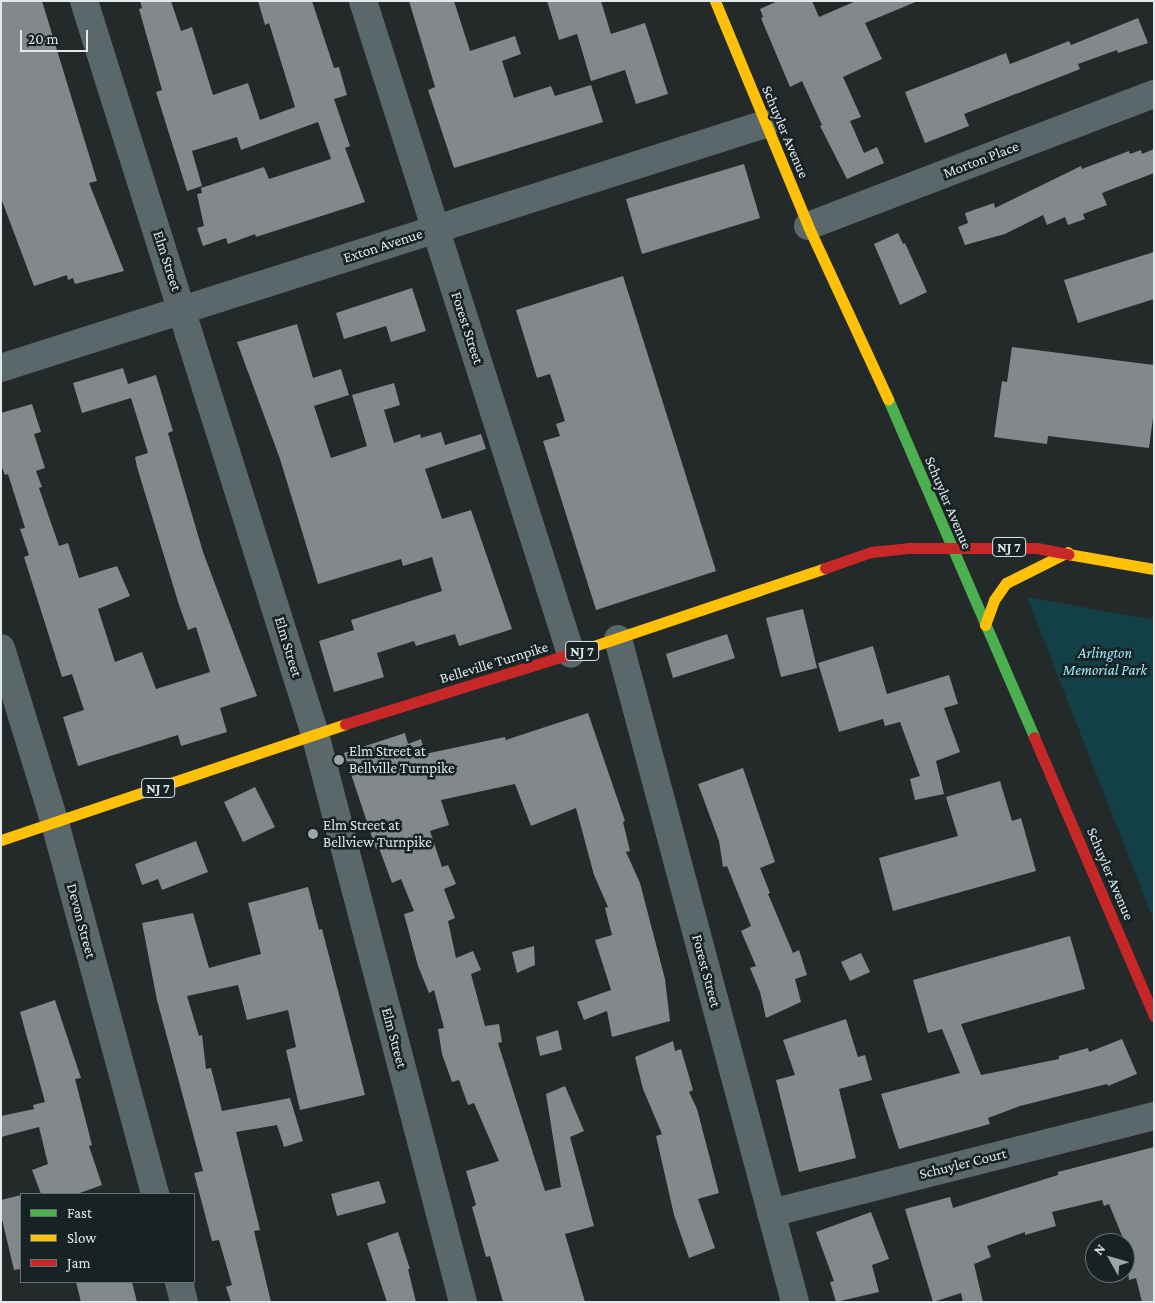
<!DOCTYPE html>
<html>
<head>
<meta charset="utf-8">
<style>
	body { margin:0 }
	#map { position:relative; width:1155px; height:1303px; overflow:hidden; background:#242a2a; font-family:"Crimson Pro",serif }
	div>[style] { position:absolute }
	.green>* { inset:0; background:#134046 }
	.building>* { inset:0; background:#83898a }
	.street>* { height:28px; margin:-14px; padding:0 14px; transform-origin:14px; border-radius:14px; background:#5b686b }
	.fast>* { height:11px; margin:-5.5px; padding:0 5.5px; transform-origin:5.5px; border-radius:5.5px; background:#4caf50 }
	.slow>* { height:11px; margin:-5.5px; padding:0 5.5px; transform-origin:5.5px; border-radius:5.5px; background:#ffc107 }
	.jam>* { height:11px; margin:-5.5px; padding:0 5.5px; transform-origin:5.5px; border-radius:5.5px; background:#c62828 }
	.dots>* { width:14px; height:14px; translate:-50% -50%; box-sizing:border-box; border:2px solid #162224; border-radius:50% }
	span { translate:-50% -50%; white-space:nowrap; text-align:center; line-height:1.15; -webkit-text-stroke:5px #162224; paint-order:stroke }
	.shield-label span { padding:1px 4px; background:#162224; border:1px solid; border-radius:4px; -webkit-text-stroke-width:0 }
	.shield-label { font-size:14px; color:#e1e9ea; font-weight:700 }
	.street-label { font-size:15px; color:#e1e9ea }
	.park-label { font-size:15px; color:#9debf9; font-style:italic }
	.poi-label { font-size:15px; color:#e1e9ea }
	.left { translate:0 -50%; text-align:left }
	.frame { position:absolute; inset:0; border:2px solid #e1e9ea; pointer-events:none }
	.legend { position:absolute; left:20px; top:1193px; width:175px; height:90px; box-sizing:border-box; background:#162224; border:1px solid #677273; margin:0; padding:6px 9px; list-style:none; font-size:15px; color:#e1e9ea }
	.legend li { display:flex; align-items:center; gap:10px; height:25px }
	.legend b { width:25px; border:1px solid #677273 }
	.north { position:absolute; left:1085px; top:1233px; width:50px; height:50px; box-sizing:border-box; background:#162224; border:1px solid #677273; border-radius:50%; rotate:309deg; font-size:14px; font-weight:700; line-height:20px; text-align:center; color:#e1e9ea }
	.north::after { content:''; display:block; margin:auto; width:18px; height:22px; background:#9fa6a7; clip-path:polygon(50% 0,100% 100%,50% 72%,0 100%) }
	.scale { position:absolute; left:20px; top:30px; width:68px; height:22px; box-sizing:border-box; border:2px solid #e1e9ea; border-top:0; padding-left:6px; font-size:15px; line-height:18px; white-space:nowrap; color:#e1e9ea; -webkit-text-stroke:4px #162224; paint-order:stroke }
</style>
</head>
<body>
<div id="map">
	<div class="green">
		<i style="clip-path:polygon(1027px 597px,1154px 620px,1154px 921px)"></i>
	</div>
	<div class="building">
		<i style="clip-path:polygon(1px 1px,42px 1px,97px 181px,89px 183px,124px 271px,75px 284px,73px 278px,68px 280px,67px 275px,34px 286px,1px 198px)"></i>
		<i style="clip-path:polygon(140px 1px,171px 1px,181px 31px,192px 27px,213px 95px,248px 83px,260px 120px,295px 107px,269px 23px,265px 25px,258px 1px,312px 1px,334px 68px,339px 67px,347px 95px,334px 99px,350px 146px,345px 148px,365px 202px,256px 237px,255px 234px,228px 244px,226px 238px,203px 246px,197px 228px,204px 226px,197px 194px,202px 193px,201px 188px,264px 167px,269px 179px,331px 159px,318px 122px,241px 150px,237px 137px,192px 151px,202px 186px,187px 191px,156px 92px,162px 90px,139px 9px,142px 8px)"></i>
		<i style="clip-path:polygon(409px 1px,454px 1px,470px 51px,515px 36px,521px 54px,502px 61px,514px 98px,551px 86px,555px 96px,591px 85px,603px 122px,454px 168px,428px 90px,435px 87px)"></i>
		<i style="clip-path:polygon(547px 1px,601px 1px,611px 34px,645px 23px,668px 94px,636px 104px,625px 70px,591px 81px,577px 34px,559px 40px)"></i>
		<i style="clip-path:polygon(778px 1px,812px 1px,819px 17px,856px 1px,918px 1px,865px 23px,882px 59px,843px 77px,861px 117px,850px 121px,864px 153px,877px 147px,884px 163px,847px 179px,820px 126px,822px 125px,802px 81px,790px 87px,761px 18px,763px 17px,760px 9px)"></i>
		<i style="clip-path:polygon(1138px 18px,1148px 43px,1118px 53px,1117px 50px,1078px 64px,1080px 69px,1070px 73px,964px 114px,969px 126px,925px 143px,905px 92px,1006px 53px,1010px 64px,1069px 41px,1071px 45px)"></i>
		<i style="clip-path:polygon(1154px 149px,1154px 173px,1102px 193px,1107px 205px,1083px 214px,1085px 219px,1068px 225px,1065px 217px,1047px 225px,1043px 215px,1005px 234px,965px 245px,958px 227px,968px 223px,965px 213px,994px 203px,995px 208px,1081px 166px,1082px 169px,1129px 151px,1130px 154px,1141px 150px,1142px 154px)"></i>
		<i style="clip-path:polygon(744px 164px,760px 218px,642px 254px,626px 199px)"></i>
		<i style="clip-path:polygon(898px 233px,903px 244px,905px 243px,927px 292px,900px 305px,874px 244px)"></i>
		<i style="clip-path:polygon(1154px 252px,1154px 299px,1078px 323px,1064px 280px)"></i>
		<i style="clip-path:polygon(623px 276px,716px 571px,596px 610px,543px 441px,560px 436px,556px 424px,565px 421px,550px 374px,537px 378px,516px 310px)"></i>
		<i style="clip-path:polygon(412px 288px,426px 331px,391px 342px,386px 326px,344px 339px,336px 313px)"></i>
		<i style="clip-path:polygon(297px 324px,313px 378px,341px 369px,349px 395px,314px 406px,331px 458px,367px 446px,352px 395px,394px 383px,400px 405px,384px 410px,394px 443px,420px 434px,421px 438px,441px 432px,445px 445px,481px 434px,486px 449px,425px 469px,442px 519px,471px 510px,512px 629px,459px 646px,455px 634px,416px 646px,414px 641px,377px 653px,384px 677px,334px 692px,319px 641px,354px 630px,351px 620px,442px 591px,432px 557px,403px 566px,401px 559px,318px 584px,280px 459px,237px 342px)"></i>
		<i style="clip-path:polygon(1012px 347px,1154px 365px,1154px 410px,1149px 448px,1048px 436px,1047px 444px,994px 437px,1002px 381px,1007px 382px)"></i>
		<i style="clip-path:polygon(123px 368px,128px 384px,156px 375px,173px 431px,168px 433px,203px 552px,257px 696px,220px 708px,227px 732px,181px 746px,178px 735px,78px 766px,63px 717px,84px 710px,72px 674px,62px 677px,24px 557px,29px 555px,20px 529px,25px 528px,8px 474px,5px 475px,1px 465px,1px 413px,32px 404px,41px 432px,34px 434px,45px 468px,36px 471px,42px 487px,39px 488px,59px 546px,68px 543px,79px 578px,117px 566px,130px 596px,98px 609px,115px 662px,142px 652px,156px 689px,210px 672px,196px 627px,188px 630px,179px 605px,137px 467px,135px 457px,148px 453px,131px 398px,82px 413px,73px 383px)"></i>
		<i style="clip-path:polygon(803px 609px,817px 668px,781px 677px,766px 618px)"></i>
		<i style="clip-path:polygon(727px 634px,735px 658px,673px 678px,666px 654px)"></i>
		<i style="clip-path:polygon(873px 646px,887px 694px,949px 675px,958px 704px,944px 708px,960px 752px,936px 761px,944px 794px,915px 800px,910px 779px,920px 776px,900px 722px,885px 726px,883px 719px,839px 732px,818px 663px)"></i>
		<i style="clip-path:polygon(588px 713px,625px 821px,623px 822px,630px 851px,626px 852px,640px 883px,665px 979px,670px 1021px,612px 1037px,607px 1011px,584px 1020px,577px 1002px,611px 990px,595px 940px,612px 935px,605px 908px,608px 907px,594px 875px,576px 808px,531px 826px,515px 784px,441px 800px,449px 825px,430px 831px,442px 867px,448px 865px,456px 884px,444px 889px,455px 918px,448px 921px,456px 958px,473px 951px,481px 970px,471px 974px,485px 1026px,499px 1024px,502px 1042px,498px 1043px,545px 1191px,561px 1187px,546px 1094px,565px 1086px,584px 1131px,570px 1137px,594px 1226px,565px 1234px,585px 1302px,503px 1302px,490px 1256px,486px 1257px,472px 1207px,476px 1205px,466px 1171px,499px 1161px,474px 1103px,468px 1105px,459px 1080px,452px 1082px,442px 1054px,438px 1029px,444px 1028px,434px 990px,429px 993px,418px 966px,404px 914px,414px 911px,401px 879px,392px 883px,379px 848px,376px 849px,344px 753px,405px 733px,408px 744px,421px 739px,425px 754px,505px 737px,506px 740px)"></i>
		<i style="clip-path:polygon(743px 768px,775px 862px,760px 868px,770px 893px,768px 894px,793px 953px,799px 950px,807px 975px,795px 979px,801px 1002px,766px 1018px,760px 992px,750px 968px,756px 966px,741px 931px,751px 926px,727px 866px,723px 867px,719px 841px,698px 784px)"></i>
		<i style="clip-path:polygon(1000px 781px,1012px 821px,1021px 818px,1036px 871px,893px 911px,879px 858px,958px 836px,946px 797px)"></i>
		<i style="clip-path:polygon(255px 787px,275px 827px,243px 842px,224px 802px)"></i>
		<i style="clip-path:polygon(196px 841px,208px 872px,162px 890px,158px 879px,142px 885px,135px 864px)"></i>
		<i style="clip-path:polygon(308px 887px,319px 930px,322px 929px,365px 1095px,300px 1110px,286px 1050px,296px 1047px,288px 1010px,247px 1020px,238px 985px,187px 996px,199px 1036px,202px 1035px,206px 1069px,211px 1068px,222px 1111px,290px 1098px,303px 1141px,284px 1147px,277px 1125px,236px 1132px,260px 1230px,254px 1231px,271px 1302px,231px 1302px,226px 1287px,232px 1285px,219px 1240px,212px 1241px,194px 1173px,203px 1171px,157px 1000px,142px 923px,193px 913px,209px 968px,261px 954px,248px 903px)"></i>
		<i style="clip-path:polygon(1070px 936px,1085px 989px,961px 1024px,981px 1075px,1059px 1059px,1059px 1056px,1088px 1048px,1089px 1052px,1122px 1039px,1137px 1074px,1108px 1086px,1107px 1084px,1020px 1106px,988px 1118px,990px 1124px,899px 1149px,881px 1094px,960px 1073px,942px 1029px,928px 1033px,913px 980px)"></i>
		<i style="clip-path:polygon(534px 946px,535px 965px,517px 973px,512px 952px)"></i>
		<i style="clip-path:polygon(861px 953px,870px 972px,850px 981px,841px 962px)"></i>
		<i style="clip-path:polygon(55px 1000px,81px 1078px,75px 1079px,92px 1145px,89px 1146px,102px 1185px,77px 1194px,41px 1194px,32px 1170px,48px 1164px,39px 1127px,1px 1137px,1px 1116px,34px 1109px,33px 1105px,45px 1102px,20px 1012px)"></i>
		<i style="clip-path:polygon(846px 1019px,858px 1057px,865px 1055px,872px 1080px,839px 1089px,856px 1158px,799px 1172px,776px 1080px,795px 1075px,783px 1040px)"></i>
		<i style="clip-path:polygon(558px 1030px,562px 1050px,540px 1056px,536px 1037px)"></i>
		<i style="clip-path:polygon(673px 1041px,675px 1051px,681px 1049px,693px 1090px,689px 1092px,697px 1109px,719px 1193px,698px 1199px,715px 1248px,689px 1258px,674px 1215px,656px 1136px,662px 1134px,643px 1089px,635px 1057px)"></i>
		<i style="clip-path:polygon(1154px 1147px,1154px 1302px,1142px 1302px,1136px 1278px,1129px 1280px,1125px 1243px,1109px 1204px,1104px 1206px,1102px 1200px,1052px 1212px,1056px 1226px,1025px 1235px,1025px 1232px,987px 1246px,991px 1257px,974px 1264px,983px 1302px,963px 1302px,961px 1293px,933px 1302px,905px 1209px,950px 1197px,953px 1208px,1058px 1175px,1058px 1172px)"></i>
		<i style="clip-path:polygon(379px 1181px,386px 1203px,337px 1216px,331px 1194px)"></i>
		<i style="clip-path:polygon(21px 1195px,21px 1269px,14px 1270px,1px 1215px,1px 1200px)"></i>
		<i style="clip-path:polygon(871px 1212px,889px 1259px,872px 1265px,879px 1292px,836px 1302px,830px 1282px,834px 1281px,816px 1232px)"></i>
		<i style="clip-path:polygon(398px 1232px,410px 1269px,408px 1269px,416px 1302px,387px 1302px,367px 1243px)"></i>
		<i style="clip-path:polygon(76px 1282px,132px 1282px,137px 1302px,81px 1302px)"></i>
	</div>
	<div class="street">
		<i style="left:84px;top:1px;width:769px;rotate:72.51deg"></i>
		<i style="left:315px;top:734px;width:587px;rotate:75.4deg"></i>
		<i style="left:363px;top:1px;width:685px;rotate:72.33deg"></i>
		<i style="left:808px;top:226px;width:370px;rotate:-20.9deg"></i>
		<i style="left:1px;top:368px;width:802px;rotate:-17.71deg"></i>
		<i style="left:618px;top:639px;width:686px;rotate:75.05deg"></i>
		<i style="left:1px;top:648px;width:183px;rotate:72.9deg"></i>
		<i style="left:55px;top:823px;width:384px;rotate:74.9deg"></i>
		<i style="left:771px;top:1213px;width:395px;rotate:-14.2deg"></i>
		<i style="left:179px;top:1282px;width:21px;rotate:76deg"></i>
	</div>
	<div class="fast">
		<i style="left:888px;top:399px;width:368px;rotate:66.6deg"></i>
	</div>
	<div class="slow">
		<i style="left:715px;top:1px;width:243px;rotate:67.5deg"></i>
		<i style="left:808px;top:226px;width:191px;rotate:65.2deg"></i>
		<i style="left:1068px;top:554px;width:87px;rotate:9.9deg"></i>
		<i style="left:985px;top:625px;width:27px;rotate:-70deg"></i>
		<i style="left:994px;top:600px;width:21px;rotate:-55deg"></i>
		<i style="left:1006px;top:583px;width:69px;rotate:-26.6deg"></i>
		<i style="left:567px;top:655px;width:272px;rotate:-18.6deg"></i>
		<i style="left:1px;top:840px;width:363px;rotate:-18.6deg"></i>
	</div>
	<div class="jam">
		<i style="left:825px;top:568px;width:49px;rotate:-19.2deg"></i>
		<i style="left:871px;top:552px;width:37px;rotate:-6deg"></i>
		<i style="left:908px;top:548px;width:129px"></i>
		<i style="left:1037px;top:548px;width:32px;rotate:11deg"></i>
		<i style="left:345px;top:724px;width:232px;rotate:-17.3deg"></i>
		<i style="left:1034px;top:737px;width:304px;rotate:66.7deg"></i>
	</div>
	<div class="dots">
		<i style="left:339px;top:760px;background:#9fa6a7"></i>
		<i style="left:313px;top:834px;background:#9fa6a7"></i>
	</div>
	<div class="shield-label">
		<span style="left:1009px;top:547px">NJ 7</span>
		<span style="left:582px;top:651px">NJ 7</span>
		<span style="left:158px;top:788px">NJ 7</span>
	</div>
	<div class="street-label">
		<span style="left:785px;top:132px;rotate:67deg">Schuyler Avenue</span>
		<span style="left:981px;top:160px;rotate:-21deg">Morton Place</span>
		<span style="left:383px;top:246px;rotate:-18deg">Exton Avenue</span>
		<span style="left:167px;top:261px;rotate:72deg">Elm Street</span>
		<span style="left:467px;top:328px;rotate:72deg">Forest Street</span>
		<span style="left:948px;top:503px;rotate:67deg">Schuyler Avenue</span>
		<span style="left:288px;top:647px;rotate:73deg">Elm Street</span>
		<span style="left:494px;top:663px;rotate:-17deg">Belleville Turnpike</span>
		<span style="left:1110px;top:874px;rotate:67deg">Schuyler Avenue</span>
		<span style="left:81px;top:921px;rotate:75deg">Devon Street</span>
		<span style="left:706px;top:971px;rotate:75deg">Forest Street</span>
		<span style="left:394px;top:1038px;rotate:75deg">Elm Street</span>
		<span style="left:963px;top:1164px;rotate:-14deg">Schuyler Court</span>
	</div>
	<div class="park-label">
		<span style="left:1105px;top:662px">Arlington<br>Memorial Park</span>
	</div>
	<div class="poi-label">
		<span class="left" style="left:349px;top:760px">Elm Street at<br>Bellville Turnpike</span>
		<span class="left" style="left:323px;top:834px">Elm Street at<br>Bellview Turnpike</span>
	</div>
	<div class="frame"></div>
	<ul class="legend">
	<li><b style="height:6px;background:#4caf50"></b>Fast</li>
	<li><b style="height:6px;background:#ffc107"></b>Slow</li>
	<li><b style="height:6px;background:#c62828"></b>Jam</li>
	</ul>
	<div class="north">N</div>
	<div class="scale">20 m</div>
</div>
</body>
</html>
